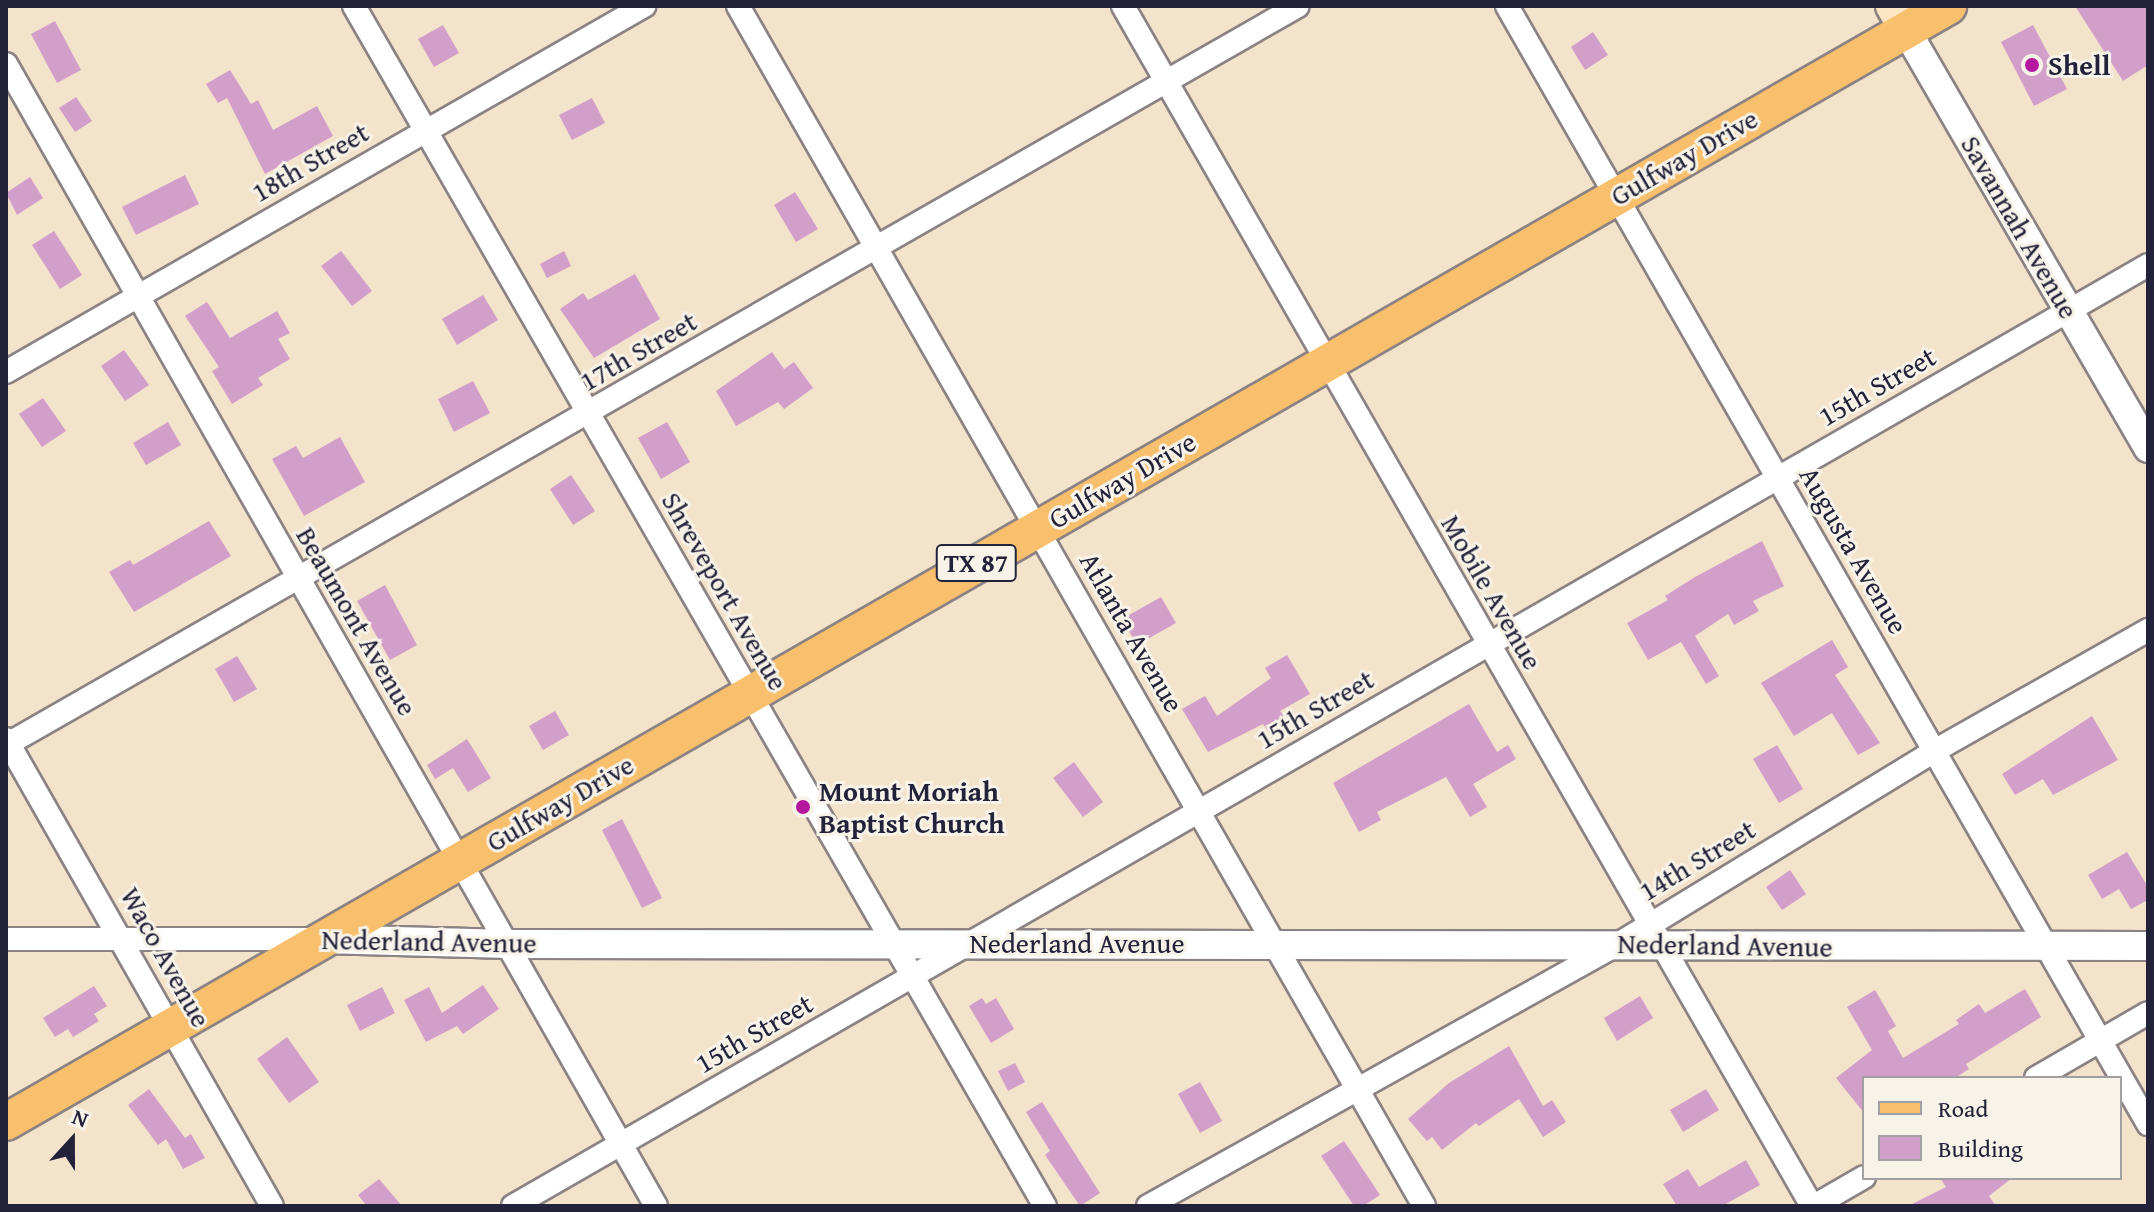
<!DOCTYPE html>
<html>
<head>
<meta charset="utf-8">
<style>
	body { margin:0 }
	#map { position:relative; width:2154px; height:1212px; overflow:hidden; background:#f4e3cb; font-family:"Gentium Book Plus",serif }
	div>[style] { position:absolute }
	.building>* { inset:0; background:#d29fca }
	.roads { filter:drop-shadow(2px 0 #8b8283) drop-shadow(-2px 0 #8b8283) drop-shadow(0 2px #8b8283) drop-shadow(0 -2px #8b8283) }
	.minor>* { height:22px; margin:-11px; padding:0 11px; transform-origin:11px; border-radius:11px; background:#fff }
	.tertiary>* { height:28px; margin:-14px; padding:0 14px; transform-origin:14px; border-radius:14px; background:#fff }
	.secondary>* { height:32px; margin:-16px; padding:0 16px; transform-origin:16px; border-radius:16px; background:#fce5c4 }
	.primary>* { height:36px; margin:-18px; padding:0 18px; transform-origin:18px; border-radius:18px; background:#f8bf6c }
	.dots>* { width:22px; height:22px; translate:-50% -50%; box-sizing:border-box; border:4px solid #f7f3e8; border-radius:50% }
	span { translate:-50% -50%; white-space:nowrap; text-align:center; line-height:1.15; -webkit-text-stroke:6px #f7f3e8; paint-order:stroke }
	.shield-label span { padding:2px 6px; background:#f7f3e8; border:2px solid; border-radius:6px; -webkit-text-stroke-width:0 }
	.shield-label { font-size:26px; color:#22223b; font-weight:700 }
	.poi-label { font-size:28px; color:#22223b; font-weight:700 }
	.left { translate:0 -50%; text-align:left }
	.street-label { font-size:28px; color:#22223b }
	.frame { position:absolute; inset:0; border:8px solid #22223b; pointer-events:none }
	.legend { position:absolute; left:1862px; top:1076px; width:260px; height:104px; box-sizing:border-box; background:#f7f3e8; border:2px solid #a29fa3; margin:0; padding:10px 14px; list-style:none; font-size:24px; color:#22223b }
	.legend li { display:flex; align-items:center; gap:16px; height:40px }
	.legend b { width:40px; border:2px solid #a29fa3 }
	.north { position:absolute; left:32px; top:1100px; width:80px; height:80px; -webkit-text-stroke:6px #f7f3e8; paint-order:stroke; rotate:21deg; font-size:22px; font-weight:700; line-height:32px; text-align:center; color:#22223b }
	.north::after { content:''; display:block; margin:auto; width:28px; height:36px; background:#22223b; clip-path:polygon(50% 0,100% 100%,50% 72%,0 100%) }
</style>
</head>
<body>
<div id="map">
	<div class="building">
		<i style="clip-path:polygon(2075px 6px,2148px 6px,2148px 65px,2123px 81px)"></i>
		<i style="clip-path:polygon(55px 21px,81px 70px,57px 83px,31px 34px)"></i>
		<i style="clip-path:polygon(443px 25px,459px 53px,434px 67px,418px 39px)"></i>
		<i style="clip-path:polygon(2033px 25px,2067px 89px,2034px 106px,2001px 42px)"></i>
		<i style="clip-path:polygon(1593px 32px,1608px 55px,1585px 70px,1571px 47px)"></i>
		<i style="clip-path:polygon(230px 70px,251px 104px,258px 100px,273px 130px,317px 106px,333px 136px,265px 174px,227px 98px,218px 103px,206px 84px)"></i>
		<i style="clip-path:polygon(76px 97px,92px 121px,75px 132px,59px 108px)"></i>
		<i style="clip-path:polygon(592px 98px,605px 123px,572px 140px,559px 115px)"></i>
		<i style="clip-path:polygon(185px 175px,199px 204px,136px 235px,122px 207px)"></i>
		<i style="clip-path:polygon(30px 177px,43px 198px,17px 215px,6px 193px)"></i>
		<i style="clip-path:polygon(795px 192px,818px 229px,796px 242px,774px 205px)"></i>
		<i style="clip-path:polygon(54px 231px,82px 275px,60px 289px,32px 245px)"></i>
		<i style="clip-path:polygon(341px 251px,372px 291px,352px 306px,321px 266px)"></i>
		<i style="clip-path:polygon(564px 251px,571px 266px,547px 278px,540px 264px)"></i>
		<i style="clip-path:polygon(635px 274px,660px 319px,594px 358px,560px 309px,583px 293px,588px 300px)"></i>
		<i style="clip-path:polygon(483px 295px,498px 320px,457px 345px,442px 319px)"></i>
		<i style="clip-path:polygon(207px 302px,230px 338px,277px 311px,290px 333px,278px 339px,290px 359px,258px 378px,263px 385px,232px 404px,212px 371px,219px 367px,185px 316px)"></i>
		<i style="clip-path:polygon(124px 350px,149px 385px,125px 401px,101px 366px)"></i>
		<i style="clip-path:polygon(772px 352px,784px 369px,794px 362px,813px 388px,784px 409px,778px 402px,736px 426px,716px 391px)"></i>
		<i style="clip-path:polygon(473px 381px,490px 413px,454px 432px,438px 399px)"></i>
		<i style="clip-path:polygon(43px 398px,66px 431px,42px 447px,19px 414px)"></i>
		<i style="clip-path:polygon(168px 422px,181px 445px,146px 465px,133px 443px)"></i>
		<i style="clip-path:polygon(667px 422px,690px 462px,661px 479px,638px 438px)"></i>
		<i style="clip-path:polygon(340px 437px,365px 482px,304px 516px,272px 459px,296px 446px,303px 458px)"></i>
		<i style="clip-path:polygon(571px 475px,595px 511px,573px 525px,550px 489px)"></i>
		<i style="clip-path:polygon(209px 521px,231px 556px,134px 612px,109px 572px,130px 560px,133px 565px)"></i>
		<i style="clip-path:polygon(1762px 541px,1784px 586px,1753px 601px,1759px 611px,1734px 625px,1728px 614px,1695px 636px,1719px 676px,1706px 684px,1681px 642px,1648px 660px,1627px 623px,1668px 600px,1665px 596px,1695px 577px)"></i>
		<i style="clip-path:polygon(385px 585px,417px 645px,390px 660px,357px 601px)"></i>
		<i style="clip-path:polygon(1161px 597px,1176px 623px,1137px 645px,1122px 619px)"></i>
		<i style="clip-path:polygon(1832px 640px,1848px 667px,1835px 675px,1880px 743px,1858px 755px,1832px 713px,1794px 736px,1761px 683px)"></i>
		<i style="clip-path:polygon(1287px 655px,1310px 694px,1280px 711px,1289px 723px,1271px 735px,1263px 724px,1208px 752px,1182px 709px,1205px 696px,1217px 716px,1271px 678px,1265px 668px)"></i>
		<i style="clip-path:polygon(237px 656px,257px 689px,234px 702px,215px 669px)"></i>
		<i style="clip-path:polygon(1469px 704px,1497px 752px,1508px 745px,1516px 759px,1473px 784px,1487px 807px,1470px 817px,1446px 777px,1377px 812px,1381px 820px,1359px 832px,1333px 783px)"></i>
		<i style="clip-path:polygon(555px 711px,569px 735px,543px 750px,529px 726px)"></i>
		<i style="clip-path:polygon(2092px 716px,2118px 760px,2053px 795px,2043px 779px,2015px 795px,2002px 774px)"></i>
		<i style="clip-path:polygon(467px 739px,491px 778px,468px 792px,453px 768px,435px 779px,427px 765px)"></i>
		<i style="clip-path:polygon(1777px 745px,1803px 789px,1779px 803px,1753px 759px)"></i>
		<i style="clip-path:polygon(1074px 762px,1103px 802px,1083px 817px,1053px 778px)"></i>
		<i style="clip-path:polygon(622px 819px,662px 898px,642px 908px,602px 830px)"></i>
		<i style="clip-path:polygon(2127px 852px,2148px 887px,2148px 900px,2131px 909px,2119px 889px,2102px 899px,2088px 875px)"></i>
		<i style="clip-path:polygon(1790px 870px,1806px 894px,1782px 910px,1766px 887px)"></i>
		<i style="clip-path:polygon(483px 985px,499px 1009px,463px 1034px,457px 1026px,426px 1042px,404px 1000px,429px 987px,442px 1013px)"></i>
		<i style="clip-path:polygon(94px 986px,107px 1006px,94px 1014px,99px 1021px,73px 1037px,68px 1029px,55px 1037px,43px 1018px)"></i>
		<i style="clip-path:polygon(382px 987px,395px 1013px,360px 1031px,347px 1005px)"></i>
		<i style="clip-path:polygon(2025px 989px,2041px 1017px,1966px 1064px,1969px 1069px,1955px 1078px,1864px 1078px,1864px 1113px,1836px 1078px,1872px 1050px,1847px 1007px,1875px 990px,1896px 1026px,1888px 1031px,1903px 1058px,1959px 1024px,1956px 1020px,1979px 1004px,1985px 1013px)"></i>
		<i style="clip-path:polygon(1640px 996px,1653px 1018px,1617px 1041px,1604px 1018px)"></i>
		<i style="clip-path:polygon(982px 998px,986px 1004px,996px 998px,1014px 1029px,991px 1043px,969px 1006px)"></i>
		<i style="clip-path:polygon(287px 1037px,319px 1082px,289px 1103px,257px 1059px)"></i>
		<i style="clip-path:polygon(1509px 1046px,1543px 1106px,1552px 1100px,1566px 1122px,1543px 1137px,1519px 1099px,1479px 1126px,1476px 1123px,1442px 1150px,1432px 1137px,1427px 1141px,1408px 1119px,1449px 1083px)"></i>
		<i style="clip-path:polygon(1015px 1063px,1025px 1082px,1008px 1091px,998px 1071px)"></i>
		<i style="clip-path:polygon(1200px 1082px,1222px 1121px,1200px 1133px,1178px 1094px)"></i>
		<i style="clip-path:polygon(149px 1089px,185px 1138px,191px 1134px,205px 1158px,183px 1169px,166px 1139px,158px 1145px,128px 1105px)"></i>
		<i style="clip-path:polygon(1706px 1089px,1719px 1110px,1683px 1132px,1670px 1110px)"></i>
		<i style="clip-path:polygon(1042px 1102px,1100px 1193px,1080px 1206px,1045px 1155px,1050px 1151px,1026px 1112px)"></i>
		<i style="clip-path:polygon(1344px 1141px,1380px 1195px,1363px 1206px,1354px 1206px,1321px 1156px)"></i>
		<i style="clip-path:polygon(1746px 1160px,1760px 1185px,1722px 1206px,1677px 1206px,1663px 1184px,1688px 1169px,1699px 1187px)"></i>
		<i style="clip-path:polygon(1940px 1178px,2012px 1178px,1989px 1196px,1996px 1206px,1908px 1206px,1946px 1187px)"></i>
		<i style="clip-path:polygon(379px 1179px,402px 1206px,367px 1206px,358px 1195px)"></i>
	</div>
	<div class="roads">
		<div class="minor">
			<i style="left:354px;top:6px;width:1385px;rotate:60.07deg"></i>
			<i style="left:738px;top:6px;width:1382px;rotate:60.24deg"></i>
			<i style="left:1123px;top:6px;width:1384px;rotate:60.14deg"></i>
			<i style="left:1507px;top:6px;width:1289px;rotate:60.17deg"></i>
			<i style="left:6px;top:64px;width:1314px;rotate:60.35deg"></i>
			<i style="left:6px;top:372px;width:736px;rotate:-29.84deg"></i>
			<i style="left:6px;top:739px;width:537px;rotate:60.33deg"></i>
			<i style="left:6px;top:745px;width:1488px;rotate:-29.77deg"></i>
			<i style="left:6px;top:939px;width:311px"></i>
			<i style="left:2036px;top:1078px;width:129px;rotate:-30.1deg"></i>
			<i style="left:513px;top:1206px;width:1886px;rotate:-29.92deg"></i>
			<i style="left:1148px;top:1206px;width:540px;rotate:-29.13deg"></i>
			<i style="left:1620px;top:943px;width:370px;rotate:-31.4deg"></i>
			<i style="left:1936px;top:750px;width:244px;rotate:-29.5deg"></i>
			<i style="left:1814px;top:1206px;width:58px;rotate:-30.1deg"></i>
		</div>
		<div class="tertiary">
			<i style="left:1906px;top:30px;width:483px;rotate:59.9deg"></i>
			<i style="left:321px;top:939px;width:191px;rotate:1.5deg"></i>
			<i style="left:512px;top:944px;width:1636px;rotate:0.07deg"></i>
		</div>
		<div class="secondary">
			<i style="left:1892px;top:6px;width:28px;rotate:60deg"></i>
		</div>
		<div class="primary">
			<i style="left:6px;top:1122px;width:2240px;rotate:-29.88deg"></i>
		</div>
	</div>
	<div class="dots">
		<i style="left:2032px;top:65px;background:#b5179e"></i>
		<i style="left:803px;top:807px;background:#b5179e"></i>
	</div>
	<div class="shield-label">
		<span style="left:976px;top:563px">TX 87</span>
	</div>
	<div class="poi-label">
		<span class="left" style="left:2048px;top:65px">Shell</span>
		<span class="left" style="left:819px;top:807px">Mount Moriah<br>Baptist Church</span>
	</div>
	<div class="street-label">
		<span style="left:1684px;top:157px;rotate:-30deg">Gulfway Drive</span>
		<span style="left:310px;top:162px;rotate:-30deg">18th Street</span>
		<span style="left:2020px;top:227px;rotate:60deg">Savannah Avenue</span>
		<span style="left:638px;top:351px;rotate:-30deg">17th Street</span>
		<span style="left:1877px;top:386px;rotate:-30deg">15th Street</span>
		<span style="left:1122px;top:480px;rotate:-30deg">Gulfway Drive</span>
		<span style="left:1854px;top:550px;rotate:60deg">Augusta Avenue</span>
		<span style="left:725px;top:591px;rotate:60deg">Shreveport Avenue</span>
		<span style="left:1492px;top:592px;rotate:60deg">Mobile Avenue</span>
		<span style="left:357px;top:621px;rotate:60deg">Beaumont Avenue</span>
		<span style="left:1132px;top:632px;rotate:60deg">Atlanta Avenue</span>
		<span style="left:1315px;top:709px;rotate:-30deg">15th Street</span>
		<span style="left:560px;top:803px;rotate:-30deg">Gulfway Drive</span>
		<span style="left:1697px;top:860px;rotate:-31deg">14th Street</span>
		<span style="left:429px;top:941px;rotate:1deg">Nederland Avenue</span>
		<span style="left:1077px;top:943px">Nederland Avenue</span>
		<span style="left:1725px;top:945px;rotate:1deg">Nederland Avenue</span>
		<span style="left:166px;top:957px;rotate:61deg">Waco Avenue</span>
		<span style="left:754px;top:1033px;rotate:-30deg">15th Street</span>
	</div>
	<div class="frame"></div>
	<ul class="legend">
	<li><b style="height:10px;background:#f8bf6c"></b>Road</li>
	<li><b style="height:22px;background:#d29fca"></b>Building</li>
	</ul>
	<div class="north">N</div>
</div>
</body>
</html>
